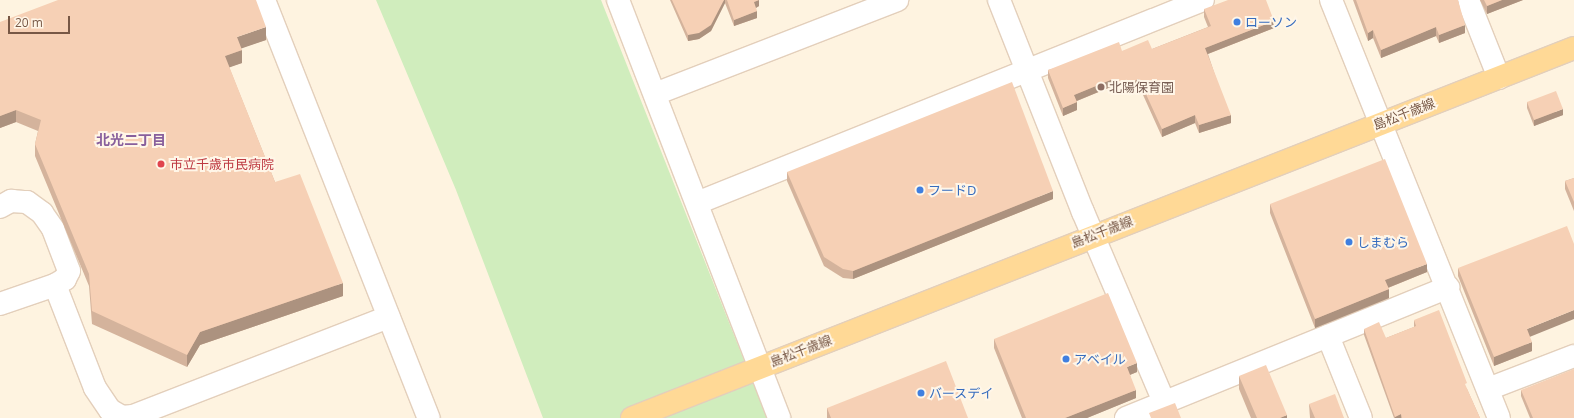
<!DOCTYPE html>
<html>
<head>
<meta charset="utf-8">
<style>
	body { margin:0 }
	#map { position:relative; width:1574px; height:418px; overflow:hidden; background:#fef3e0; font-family:"Open Sans","Noto Sans JP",sans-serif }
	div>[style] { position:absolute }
	.green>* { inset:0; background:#d0edbd }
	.roads { filter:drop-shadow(1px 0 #e3cfbb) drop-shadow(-1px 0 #e3cfbb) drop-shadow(0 1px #e3cfbb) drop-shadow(0 -1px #e3cfbb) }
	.minor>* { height:22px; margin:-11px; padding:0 11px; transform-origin:11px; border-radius:11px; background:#fff }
	.major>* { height:22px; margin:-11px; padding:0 11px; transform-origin:11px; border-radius:11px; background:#ffd996 }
	.wall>* { inset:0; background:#d4b39c }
	.shaded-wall>* { inset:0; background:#ac927f }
	.building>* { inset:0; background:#f6d0b5 }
	.dots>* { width:11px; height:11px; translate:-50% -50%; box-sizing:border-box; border:2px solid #fff6e8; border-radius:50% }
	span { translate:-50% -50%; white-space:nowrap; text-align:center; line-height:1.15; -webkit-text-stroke:4px #fff6e8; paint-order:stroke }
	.shop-label { font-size:13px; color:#366cbe }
	.left { translate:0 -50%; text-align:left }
	.education-label { font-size:13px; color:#785e54 }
	.street-label { font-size:13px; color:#775745 }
	.health-label { font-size:13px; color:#be3a42 }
	.neighbourhood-label { font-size:14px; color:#885f9c; font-weight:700 }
	.scale { position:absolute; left:8px; top:16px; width:62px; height:18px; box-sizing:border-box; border:2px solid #775745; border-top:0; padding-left:5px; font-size:12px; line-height:14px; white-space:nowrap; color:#775745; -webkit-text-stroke:3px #fff6e8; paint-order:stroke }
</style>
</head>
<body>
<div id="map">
	<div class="green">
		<i style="clip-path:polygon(376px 0,601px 0,767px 418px,543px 418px,456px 190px)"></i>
	</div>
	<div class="roads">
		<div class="minor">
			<i style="left:264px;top:0;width:449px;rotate:68.5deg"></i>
			<i style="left:618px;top:0;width:448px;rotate:68.9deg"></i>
			<i style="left:999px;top:0;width:228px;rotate:68.4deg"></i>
			<i style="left:1083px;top:212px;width:207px;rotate:66.9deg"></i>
			<i style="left:1331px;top:0;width:450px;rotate:68.1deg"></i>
			<i style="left:1468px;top:0;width:84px;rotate:68.3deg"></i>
			<i style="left:655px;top:94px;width:260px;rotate:-21.2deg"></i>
			<i style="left:697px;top:203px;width:545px;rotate:-21.86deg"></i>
			<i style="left:0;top:207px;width:13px;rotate:-29deg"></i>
			<i style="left:11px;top:201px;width:16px;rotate:4deg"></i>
			<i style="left:27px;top:202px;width:19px;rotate:36deg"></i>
			<i style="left:42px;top:213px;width:19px;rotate:55deg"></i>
			<i style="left:53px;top:229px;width:45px;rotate:69.1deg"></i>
			<i style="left:69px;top:271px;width:9px;rotate:117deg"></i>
			<i style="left:65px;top:279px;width:12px;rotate:149deg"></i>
			<i style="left:55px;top:285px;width:58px;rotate:160.9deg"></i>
			<i style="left:55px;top:285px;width:110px;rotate:68.8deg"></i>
			<i style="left:95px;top:388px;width:27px;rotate:56deg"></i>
			<i style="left:110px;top:410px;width:14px;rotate:30deg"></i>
			<i style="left:122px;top:417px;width:11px;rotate:-5deg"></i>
			<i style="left:133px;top:416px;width:274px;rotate:-21.2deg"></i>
			<i style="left:1328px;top:336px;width:88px;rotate:68.1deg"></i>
			<i style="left:1488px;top:389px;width:92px;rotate:-21deg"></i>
			<i style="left:1126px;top:418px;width:348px;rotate:-22.1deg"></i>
		</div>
		<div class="major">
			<i style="left:632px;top:418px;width:1012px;rotate:-21.44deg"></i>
		</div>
	</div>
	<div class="wall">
		<i style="clip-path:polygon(670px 0,759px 0,759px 6px,756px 8px,757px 18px,734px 26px,725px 3px,711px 31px,699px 39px,688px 41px)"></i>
		<i style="clip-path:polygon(1353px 0,1458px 0,1465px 33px,1439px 43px,1436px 36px,1381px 58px,1373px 38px,1368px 41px)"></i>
		<i style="clip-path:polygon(1480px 0,1523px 0,1487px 14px)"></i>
		<i style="clip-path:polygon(1204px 9px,1274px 28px,1208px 54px,1231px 123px,1199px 133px,1195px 123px,1162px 137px,1139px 86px,1117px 95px,1113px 86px,1077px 101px,1077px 110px,1063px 116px,1048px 78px,1048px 70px,1122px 51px,1152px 49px,1208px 27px,1204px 17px)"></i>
		<i style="clip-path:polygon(0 22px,266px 40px,241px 48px,242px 63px,229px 67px,275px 182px,343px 296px,200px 345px,187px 367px,92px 324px,89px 286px,35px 156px,35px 144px,38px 131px,16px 122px,0 128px)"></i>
		<i style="clip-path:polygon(1527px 102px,1563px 115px,1534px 126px,1527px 108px)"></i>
		<i style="clip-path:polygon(787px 172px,1053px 199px,853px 279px,843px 278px,824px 266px,787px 181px)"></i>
		<i style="clip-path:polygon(1574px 178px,1574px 211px,1565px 189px,1565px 181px)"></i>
		<i style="clip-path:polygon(1270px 204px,1427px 272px,1388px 288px,1389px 298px,1315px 328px,1270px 213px)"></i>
		<i style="clip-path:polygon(1458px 268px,1532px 351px,1494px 366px,1458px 276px)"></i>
		<i style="clip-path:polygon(1414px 320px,1467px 389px,1480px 418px,1394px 418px,1364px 335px,1364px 329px,1386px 338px,1414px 327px)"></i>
		<i style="clip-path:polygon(994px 339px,1137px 372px,1130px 375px,1136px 398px,1087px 418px,1022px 418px,994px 348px)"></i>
		<i style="clip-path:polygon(1239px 376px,1287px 418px,1251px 418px,1239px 389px)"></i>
		<i style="clip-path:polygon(1521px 390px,1574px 418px,1530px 418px,1521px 396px)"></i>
		<i style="clip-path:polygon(1309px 404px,1344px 418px,1310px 418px)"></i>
		<i style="clip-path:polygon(827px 408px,968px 418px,827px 418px)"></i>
	</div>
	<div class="shaded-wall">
		<i style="clip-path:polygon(724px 0,725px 0,725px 3px,711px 31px,699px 39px,688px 41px,688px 35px)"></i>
		<i style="clip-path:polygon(759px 0,759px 6px,754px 9px,754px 2px)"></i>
		<i style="clip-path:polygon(1502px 0,1523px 0,1487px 14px,1487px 6px)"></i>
		<i style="clip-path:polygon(757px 11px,757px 18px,734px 26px,734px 20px)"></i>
		<i style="clip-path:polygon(1274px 21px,1274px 28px,1205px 55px,1205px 48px)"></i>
		<i style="clip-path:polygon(1465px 25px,1465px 33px,1439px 43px,1439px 35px)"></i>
		<i style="clip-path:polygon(266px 27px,266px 40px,237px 50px,237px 37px)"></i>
		<i style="clip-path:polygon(1436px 27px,1436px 36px,1381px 58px,1381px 50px)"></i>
		<i style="clip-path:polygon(1373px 30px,1373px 38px,1368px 41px,1368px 33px)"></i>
		<i style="clip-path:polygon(242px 50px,242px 63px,225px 69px,225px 56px)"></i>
		<i style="clip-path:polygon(1113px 79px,1113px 86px,1074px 102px,1074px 95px)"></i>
		<i style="clip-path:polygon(1139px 79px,1139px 86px,1117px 95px,1117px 87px)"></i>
		<i style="clip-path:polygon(1077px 102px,1077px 110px,1063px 116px,1063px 108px)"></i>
		<i style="clip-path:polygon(1563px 109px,1563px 115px,1534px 126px,1534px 120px)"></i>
		<i style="clip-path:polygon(16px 110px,16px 122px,0 128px,0 116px)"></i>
		<i style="clip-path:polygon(1195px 115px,1195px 123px,1162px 137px,1162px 129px)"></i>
		<i style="clip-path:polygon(1231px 115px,1231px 123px,1199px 133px,1199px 125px)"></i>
		<i style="clip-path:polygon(1053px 191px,1053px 199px,853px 279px,853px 271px)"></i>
		<i style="clip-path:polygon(1427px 264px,1427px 272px,1385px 289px,1385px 280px)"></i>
		<i style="clip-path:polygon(343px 283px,343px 296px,200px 345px,187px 367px,187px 355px,200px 332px)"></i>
		<i style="clip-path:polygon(1389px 289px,1389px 298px,1315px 328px,1315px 319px)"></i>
		<i style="clip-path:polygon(1574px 310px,1574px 319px,1527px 338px,1527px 329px)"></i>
		<i style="clip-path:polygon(1532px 342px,1532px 351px,1494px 366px,1494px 357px)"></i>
		<i style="clip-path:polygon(1137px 363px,1137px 372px,1127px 376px,1127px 367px)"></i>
		<i style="clip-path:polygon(1136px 390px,1136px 398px,1087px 418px,1065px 418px)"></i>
		<i style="clip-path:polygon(1401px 414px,1401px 418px,1395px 418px,1395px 417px)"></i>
		<i style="clip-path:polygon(1287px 415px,1287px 418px,1280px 418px)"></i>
	</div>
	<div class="building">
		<i style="clip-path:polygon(58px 0,256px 0,266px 27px,237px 37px,242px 50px,225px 56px,275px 182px,300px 174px,343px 283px,200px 332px,187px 355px,92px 311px,89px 274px,35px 144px,41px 120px,16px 110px,0 116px,0 22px)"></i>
		<i style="clip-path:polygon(672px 0,724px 0,711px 25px,699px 33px,688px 35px)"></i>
		<i style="clip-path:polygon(727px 0,759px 0,754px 2px,757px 11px,734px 20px)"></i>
		<i style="clip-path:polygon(1228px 0,1266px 0,1274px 21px,1205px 48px,1231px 115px,1199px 125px,1195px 115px,1162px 129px,1139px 79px,1117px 87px,1113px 79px,1074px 95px,1077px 102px,1063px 108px,1048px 70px,1119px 42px,1122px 51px,1148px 40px,1152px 49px,1211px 26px,1204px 9px)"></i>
		<i style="clip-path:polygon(1356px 0,1458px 0,1465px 25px,1439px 35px,1436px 27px,1381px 50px,1373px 30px,1368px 33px)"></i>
		<i style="clip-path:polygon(1484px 0,1502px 0,1487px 6px)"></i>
		<i style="clip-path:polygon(1012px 82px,1053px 191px,853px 271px,843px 269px,824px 257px,787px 172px)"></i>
		<i style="clip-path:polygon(1556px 91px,1563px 109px,1534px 120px,1527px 102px)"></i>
		<i style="clip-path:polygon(1385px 159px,1427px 264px,1385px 280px,1389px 289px,1315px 319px,1270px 204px)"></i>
		<i style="clip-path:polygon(1574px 178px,1574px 202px,1565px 181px)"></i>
		<i style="clip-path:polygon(1567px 226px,1574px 244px,1574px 310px,1527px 329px,1532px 342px,1494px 357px,1458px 268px)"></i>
		<i style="clip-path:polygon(1108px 293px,1137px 363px,1127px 367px,1136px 390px,1065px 418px,1026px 418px,994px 339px)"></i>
		<i style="clip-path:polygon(1439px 310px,1467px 383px,1465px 384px,1480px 418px,1402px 418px,1401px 414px,1395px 417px,1364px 329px,1379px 322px,1386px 338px,1416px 326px,1414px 320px)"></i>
		<i style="clip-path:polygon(946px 361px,968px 418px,831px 418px,827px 408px)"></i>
		<i style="clip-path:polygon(1266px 365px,1287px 415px,1280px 418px,1257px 418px,1239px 376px)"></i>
		<i style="clip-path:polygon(1574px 369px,1574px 418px,1533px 418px,1521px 390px)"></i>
		<i style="clip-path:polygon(1335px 394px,1344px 418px,1315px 418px,1309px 404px)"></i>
		<i style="clip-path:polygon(1175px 403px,1181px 418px,1151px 418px,1149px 413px)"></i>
	</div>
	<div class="dots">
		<i style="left:1237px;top:22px;background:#3f7fe0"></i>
		<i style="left:1101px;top:87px;background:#8d6e63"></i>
		<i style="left:161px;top:164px;background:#e0444e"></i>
		<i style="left:920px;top:190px;background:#3f7fe0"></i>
		<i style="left:1349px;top:242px;background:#3f7fe0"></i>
		<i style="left:1066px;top:359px;background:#3f7fe0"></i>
		<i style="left:921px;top:393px;background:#3f7fe0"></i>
	</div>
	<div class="shop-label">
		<span class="left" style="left:1245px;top:22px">ローソン</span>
		<span class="left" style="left:928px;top:190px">フードD</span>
		<span class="left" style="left:1357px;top:242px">しまむら</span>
		<span class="left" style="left:1074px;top:359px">アベイル</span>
		<span class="left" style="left:929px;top:393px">バースデイ</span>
	</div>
	<div class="education-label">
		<span class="left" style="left:1109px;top:87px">北陽保育園</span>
	</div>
	<div class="street-label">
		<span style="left:1404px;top:114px;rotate:-21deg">島松千歳線</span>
		<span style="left:1102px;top:232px;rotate:-21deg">島松千歳線</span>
		<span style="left:801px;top:351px;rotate:-21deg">島松千歳線</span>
	</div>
	<div class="health-label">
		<span class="left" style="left:170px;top:164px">市立千歳市民病院</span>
	</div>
	<div class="neighbourhood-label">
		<span style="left:131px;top:140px">北光二丁目</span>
	</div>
	<div class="scale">20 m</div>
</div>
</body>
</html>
